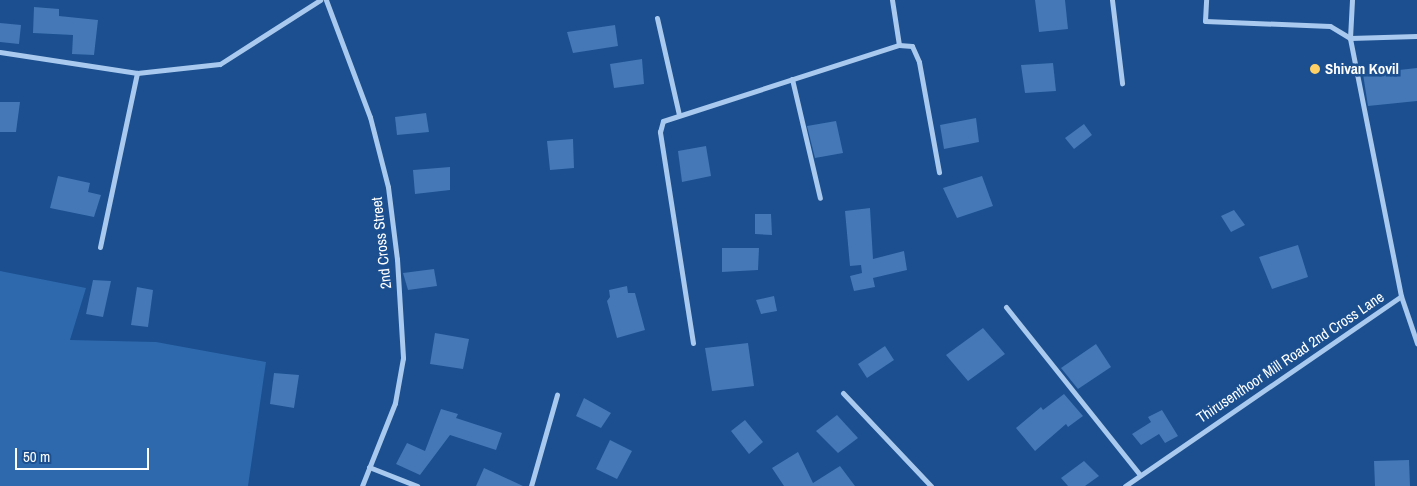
<!DOCTYPE html>
<html>
<head>
<meta charset="utf-8">
<style>
	body { margin:0 }
	#map { position:relative; width:1417px; height:486px; overflow:hidden; background:#1b4f8f; font-family:"Archivo Narrow",sans-serif }
	div>[style] { position:absolute }
	.green>* { inset:0; background:#2e69ad }
	.building>* { inset:0; background:#4478b7 }
	.minor>* { height:5px; margin:-2.5px; padding:0 2.5px; transform-origin:2.5px; border-radius:2.5px; background:#a9c9ee }
	.dots>* { width:14px; height:14px; translate:-50% -50%; box-sizing:border-box; border:2px solid #1b4f8f; border-radius:50% }
	span { translate:-50% -50%; white-space:nowrap; text-align:center; line-height:1.15; -webkit-text-stroke:5px #1b4f8f; paint-order:stroke }
	.poi-label { font-size:15px; color:#fff; font-weight:700 }
	.left { translate:0 -50%; text-align:left }
	.street-label { font-size:15px; color:#fff }
	.scale { position:absolute; left:15px; top:448px; width:134px; height:22px; box-sizing:border-box; border:2px solid #fff; border-top:0; padding-left:6px; font-size:15px; line-height:18px; white-space:nowrap; color:#fff; -webkit-text-stroke:4px #1b4f8f; paint-order:stroke }
</style>
</head>
<body>
<div id="map">
	<div class="green">
		<i style="clip-path:polygon(0 271px,86px 288px,70px 340px,156px 342px,266px 362px,248px 486px,0 486px)"></i>
	</div>
	<div class="building">
		<i style="clip-path:polygon(1035px 0,1065px 0,1068px 29px,1039px 32px)"></i>
		<i style="clip-path:polygon(34px 7px,59px 9px,59px 16px,98px 20px,94px 55px,72px 54px,73px 35px,33px 33px)"></i>
		<i style="clip-path:polygon(0 23px,21px 25px,19px 44px,0 42px)"></i>
		<i style="clip-path:polygon(615px 25px,618px 46px,573px 53px,567px 32px)"></i>
		<i style="clip-path:polygon(642px 59px,644px 84px,614px 88px,610px 64px)"></i>
		<i style="clip-path:polygon(1053px 63px,1056px 91px,1025px 93px,1021px 65px)"></i>
		<i style="clip-path:polygon(1417px 68px,1417px 101px,1368px 106px,1363px 74px)"></i>
		<i style="clip-path:polygon(0 102px,20px 102px,16px 132px,0 132px)"></i>
		<i style="clip-path:polygon(426px 113px,429px 132px,397px 135px,395px 117px)"></i>
		<i style="clip-path:polygon(976px 118px,979px 142px,944px 149px,940px 125px)"></i>
		<i style="clip-path:polygon(836px 121px,843px 153px,815px 158px,807px 126px)"></i>
		<i style="clip-path:polygon(1084px 124px,1092px 135px,1074px 149px,1065px 138px)"></i>
		<i style="clip-path:polygon(573px 139px,574px 168px,550px 170px,547px 141px)"></i>
		<i style="clip-path:polygon(706px 146px,711px 176px,682px 182px,678px 151px)"></i>
		<i style="clip-path:polygon(450px 167px,450px 190px,415px 194px,413px 170px)"></i>
		<i style="clip-path:polygon(58px 176px,90px 183px,88px 192px,101px 195px,94px 217px,50px 208px)"></i>
		<i style="clip-path:polygon(982px 176px,993px 206px,957px 218px,943px 188px)"></i>
		<i style="clip-path:polygon(870px 208px,873px 259px,904px 251px,907px 270px,873px 278px,875px 287px,854px 291px,850px 276px,862px 273px,861px 265px,850px 266px,845px 211px)"></i>
		<i style="clip-path:polygon(1234px 210px,1245px 225px,1231px 232px,1221px 216px)"></i>
		<i style="clip-path:polygon(755px 214px,771px 214px,772px 235px,755px 234px)"></i>
		<i style="clip-path:polygon(1298px 245px,1308px 277px,1272px 289px,1259px 257px)"></i>
		<i style="clip-path:polygon(722px 248px,759px 248px,758px 270px,722px 272px)"></i>
		<i style="clip-path:polygon(434px 269px,437px 286px,408px 290px,403px 273px)"></i>
		<i style="clip-path:polygon(93px 280px,111px 281px,103px 317px,86px 314px)"></i>
		<i style="clip-path:polygon(627px 286px,628px 293px,635px 293px,645px 330px,617px 338px,607px 301px,610px 297px,609px 290px)"></i>
		<i style="clip-path:polygon(137px 287px,153px 290px,148px 327px,131px 325px)"></i>
		<i style="clip-path:polygon(774px 296px,777px 311px,761px 314px,756px 300px)"></i>
		<i style="clip-path:polygon(983px 328px,1005px 354px,968px 381px,946px 355px)"></i>
		<i style="clip-path:polygon(435px 333px,469px 339px,463px 369px,430px 364px)"></i>
		<i style="clip-path:polygon(748px 343px,754px 386px,712px 391px,705px 348px)"></i>
		<i style="clip-path:polygon(1096px 344px,1111px 367px,1078px 389px,1061px 368px)"></i>
		<i style="clip-path:polygon(885px 346px,894px 360px,867px 378px,858px 364px)"></i>
		<i style="clip-path:polygon(274px 373px,299px 375px,294px 408px,270px 404px)"></i>
		<i style="clip-path:polygon(1064px 394px,1083px 416px,1068px 427px,1066px 424px,1035px 451px,1016px 428px,1041px 407px,1043px 410px)"></i>
		<i style="clip-path:polygon(584px 398px,611px 413px,601px 428px,576px 416px)"></i>
		<i style="clip-path:polygon(441px 409px,458px 414px,456px 418px,502px 433px,496px 450px,450px 435px,420px 475px,396px 464px,407px 443px,425px 451px)"></i>
		<i style="clip-path:polygon(1162px 410px,1178px 436px,1165px 443px,1159px 434px,1141px 445px,1132px 434px,1151px 422px,1148px 417px)"></i>
		<i style="clip-path:polygon(837px 415px,858px 438px,838px 453px,816px 431px)"></i>
		<i style="clip-path:polygon(745px 420px,763px 442px,749px 454px,731px 431px)"></i>
		<i style="clip-path:polygon(610px 440px,632px 451px,617px 479px,596px 469px)"></i>
		<i style="clip-path:polygon(798px 452px,813px 483px,840px 466px,855px 486px,784px 486px,772px 468px)"></i>
		<i style="clip-path:polygon(1409px 460px,1410px 486px,1375px 486px,1374px 461px)"></i>
		<i style="clip-path:polygon(1084px 461px,1099px 476px,1085px 486px,1068px 486px,1061px 478px)"></i>
		<i style="clip-path:polygon(484px 468px,523px 486px,476px 486px)"></i>
	</div>
	<div class="minor">
		<i style="left:326px;top:0;width:125px;rotate:69.4deg"></i>
		<i style="left:370px;top:117px;width:72px;rotate:75.6deg"></i>
		<i style="left:388px;top:187px;width:73px;rotate:82.9deg"></i>
		<i style="left:397px;top:259px;width:99px;rotate:86.5deg"></i>
		<i style="left:403px;top:358px;width:46px;rotate:100.1deg"></i>
		<i style="left:395px;top:403px;width:89px;rotate:111.7deg"></i>
		<i style="left:1112px;top:0;width:84px;rotate:83.1deg"></i>
		<i style="left:1352px;top:0;width:38px;rotate:93deg"></i>
		<i style="left:1350px;top:38px;width:67px;rotate:-1.7deg"></i>
		<i style="left:657px;top:18px;width:99px;rotate:77.2deg"></i>
		<i style="left:899px;top:45px;width:13px;rotate:4deg"></i>
		<i style="left:912px;top:46px;width:17px;rotate:66deg"></i>
		<i style="left:919px;top:62px;width:112px;rotate:79.7deg"></i>
		<i style="left:0;top:52px;width:139px;rotate:8.7deg"></i>
		<i style="left:137px;top:73px;width:83px;rotate:-6.2deg"></i>
		<i style="left:220px;top:64px;width:119px;rotate:-32.6deg"></i>
		<i style="left:792px;top:79px;width:122px;rotate:76.8deg"></i>
		<i style="left:100px;top:247px;width:178px;rotate:-78deg"></i>
		<i style="left:1401px;top:296px;width:50px;rotate:71.2deg"></i>
		<i style="left:1006px;top:307px;width:215px;rotate:51.4deg"></i>
		<i style="left:693px;top:343px;width:214px;rotate:-98.9deg"></i>
		<i style="left:660px;top:132px;width:11px;rotate:-75deg"></i>
		<i style="left:663px;top:121px;width:248px;rotate:-17.9deg"></i>
		<i style="left:899px;top:45px;width:46px;rotate:-98.8deg"></i>
		<i style="left:843px;top:393px;width:128px;rotate:46.6deg"></i>
		<i style="left:369px;top:467px;width:52px;rotate:21.6deg"></i>
		<i style="left:531px;top:486px;width:95px;rotate:-74.1deg"></i>
		<i style="left:1125px;top:486px;width:335px;rotate:-34.5deg"></i>
		<i style="left:1401px;top:296px;width:263px;rotate:-101.2deg"></i>
		<i style="left:1350px;top:38px;width:23px;rotate:-149deg"></i>
		<i style="left:1330px;top:26px;width:125px;rotate:-177.7deg"></i>
		<i style="left:1205px;top:21px;width:21px;rotate:-87deg"></i>
	</div>
	<div class="dots">
		<i style="left:1315px;top:69px;background:#ffd166"></i>
	</div>
	<div class="poi-label">
		<span class="left" style="left:1325px;top:69px">Shivan Kovil</span>
	</div>
	<div class="street-label">
		<span style="left:381px;top:243px;rotate:-96deg">2nd Cross Street</span>
		<span style="left:1290px;top:357px;rotate:-34deg">Thirusenthoor Mill Road 2nd Cross Lane</span>
	</div>
	<div class="scale">50 m</div>
</div>
</body>
</html>
